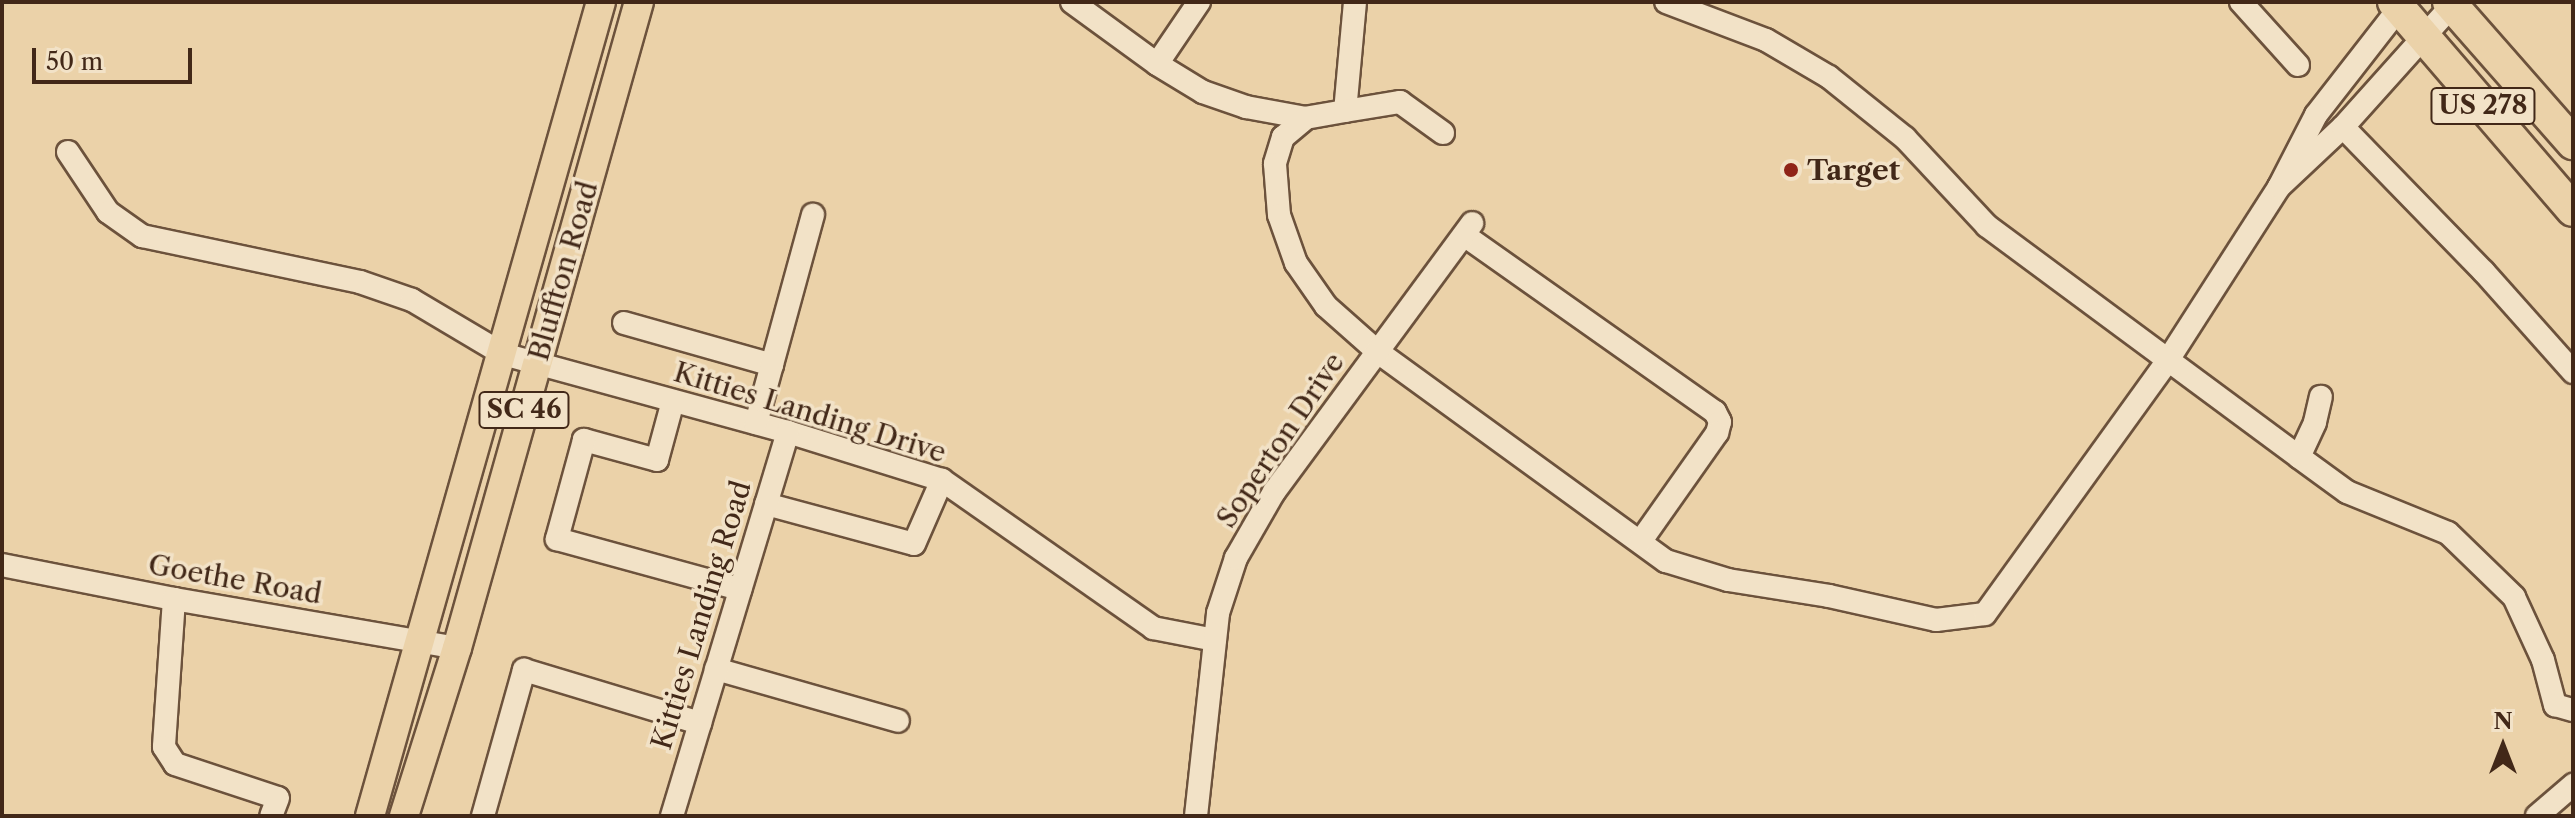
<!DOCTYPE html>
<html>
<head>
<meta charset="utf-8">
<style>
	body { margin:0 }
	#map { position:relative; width:2575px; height:818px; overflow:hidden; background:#ebd2a9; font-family:"Libre Caslon Text",serif }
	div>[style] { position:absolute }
	.roads { filter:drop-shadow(2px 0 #6c523c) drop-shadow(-2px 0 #6c523c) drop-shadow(0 2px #6c523c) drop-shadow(0 -2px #6c523c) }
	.minor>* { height:22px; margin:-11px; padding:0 11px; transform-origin:11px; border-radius:11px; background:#f2e2c7 }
	.major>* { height:28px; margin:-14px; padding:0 14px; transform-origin:14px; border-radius:14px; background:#ebd2a9 }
	.highway>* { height:32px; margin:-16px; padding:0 16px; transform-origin:16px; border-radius:16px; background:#ebd2a9 }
	.dots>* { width:22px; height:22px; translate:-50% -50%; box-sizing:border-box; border:4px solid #f2e2c7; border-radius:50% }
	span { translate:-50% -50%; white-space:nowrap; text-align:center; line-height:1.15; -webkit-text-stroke:7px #f2e2c7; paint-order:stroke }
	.shield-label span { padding:2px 6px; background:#f2e2c7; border:2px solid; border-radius:6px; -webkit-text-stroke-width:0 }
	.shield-label { font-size:26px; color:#422818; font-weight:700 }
	.poi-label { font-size:28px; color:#422818; font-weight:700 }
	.left { translate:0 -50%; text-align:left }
	.street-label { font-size:28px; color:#422818 }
	.frame { position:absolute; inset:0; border:4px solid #422818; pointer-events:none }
	.north { position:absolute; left:2463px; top:706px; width:80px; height:80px; -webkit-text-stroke:6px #f2e2c7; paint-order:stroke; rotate:0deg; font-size:22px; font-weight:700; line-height:32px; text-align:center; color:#422818 }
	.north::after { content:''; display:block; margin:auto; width:28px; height:36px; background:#422818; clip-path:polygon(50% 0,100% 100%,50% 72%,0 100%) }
	.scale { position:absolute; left:32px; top:48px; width:160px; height:36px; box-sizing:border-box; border:4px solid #422818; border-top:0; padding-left:10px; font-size:24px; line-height:28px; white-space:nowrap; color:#422818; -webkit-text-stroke:6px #f2e2c7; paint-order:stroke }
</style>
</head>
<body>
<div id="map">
	<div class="roads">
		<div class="minor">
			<i style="left:1072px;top:2px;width:105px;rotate:36.1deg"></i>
			<i style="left:1157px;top:64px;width:54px;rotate:31.3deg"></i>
			<i style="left:1203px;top:92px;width:46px;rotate:19.2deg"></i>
			<i style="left:1246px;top:107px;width:61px;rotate:10.4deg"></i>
			<i style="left:1355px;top:2px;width:109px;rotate:95.2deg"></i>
			<i style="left:1345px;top:111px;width:40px;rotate:170deg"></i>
			<i style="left:1306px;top:118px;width:30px;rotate:140deg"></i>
			<i style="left:1283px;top:137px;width:28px;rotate:107deg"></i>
			<i style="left:1275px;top:164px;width:51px;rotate:85.5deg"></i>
			<i style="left:1279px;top:215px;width:51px;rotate:70.5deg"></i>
			<i style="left:1296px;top:263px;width:52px;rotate:55.1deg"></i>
			<i style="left:1326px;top:306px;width:69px;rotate:41.5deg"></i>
			<i style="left:1378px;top:352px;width:356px;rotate:36deg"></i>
			<i style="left:1666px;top:561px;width:65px;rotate:17deg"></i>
			<i style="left:1728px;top:580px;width:102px;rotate:9deg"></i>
			<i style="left:1829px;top:596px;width:110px;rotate:12.6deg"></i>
			<i style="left:1936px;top:620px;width:49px;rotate:-7deg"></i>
			<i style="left:1985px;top:614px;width:313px;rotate:-54.2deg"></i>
			<i style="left:2168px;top:360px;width:206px;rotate:-57.3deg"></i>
			<i style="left:1666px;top:2px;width:107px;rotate:20.8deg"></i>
			<i style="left:1766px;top:40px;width:73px;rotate:30.4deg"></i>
			<i style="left:1829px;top:77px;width:97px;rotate:38.8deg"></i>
			<i style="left:1905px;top:138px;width:120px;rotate:47deg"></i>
			<i style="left:1987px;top:226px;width:388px;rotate:36.5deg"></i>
			<i style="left:2299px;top:457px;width:59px;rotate:36.1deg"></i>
			<i style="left:2347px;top:492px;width:109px;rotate:22.1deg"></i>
			<i style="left:2448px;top:533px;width:92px;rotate:44.1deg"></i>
			<i style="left:2514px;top:597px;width:69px;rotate:65.3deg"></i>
			<i style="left:2543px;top:660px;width:47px;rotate:75.1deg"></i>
			<i style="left:2555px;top:705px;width:19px;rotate:16deg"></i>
			<i style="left:2241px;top:2px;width:85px;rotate:47.9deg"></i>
			<i style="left:2404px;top:2px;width:143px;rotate:127.9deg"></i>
			<i style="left:2316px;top:115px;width:81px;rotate:117.2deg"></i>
			<i style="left:2279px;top:187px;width:88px;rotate:-43.2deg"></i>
			<i style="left:2343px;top:127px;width:168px;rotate:-48.1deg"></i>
			<i style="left:1157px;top:64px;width:75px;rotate:-55.9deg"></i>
			<i style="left:1345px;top:111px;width:56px;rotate:-9.3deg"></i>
			<i style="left:1400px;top:102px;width:53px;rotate:35.8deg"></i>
			<i style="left:2343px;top:127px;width:202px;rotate:45.8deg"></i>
			<i style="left:2484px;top:272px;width:134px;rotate:48.3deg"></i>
			<i style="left:68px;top:152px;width:72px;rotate:56.3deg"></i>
			<i style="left:108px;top:212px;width:42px;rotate:35.2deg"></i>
			<i style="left:142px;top:236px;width:223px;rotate:11.9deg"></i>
			<i style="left:360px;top:282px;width:55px;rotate:19.1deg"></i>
			<i style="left:412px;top:300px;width:106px;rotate:30.7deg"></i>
			<i style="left:503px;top:354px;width:295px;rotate:15.3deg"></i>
			<i style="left:788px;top:432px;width:161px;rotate:17.3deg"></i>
			<i style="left:942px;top:480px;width:258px;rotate:35deg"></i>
			<i style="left:1153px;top:628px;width:63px;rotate:11deg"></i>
			<i style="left:1464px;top:235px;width:307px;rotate:35.2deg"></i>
			<i style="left:1715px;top:412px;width:11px;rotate:63deg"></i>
			<i style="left:1720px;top:422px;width:11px;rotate:105deg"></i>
			<i style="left:1717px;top:433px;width:133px;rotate:125.2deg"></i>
			<i style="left:624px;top:323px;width:154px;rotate:15.8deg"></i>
			<i style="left:673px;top:401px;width:61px;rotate:105.2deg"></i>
			<i style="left:657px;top:460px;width:76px;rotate:-164.7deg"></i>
			<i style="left:584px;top:440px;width:103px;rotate:105.3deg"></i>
			<i style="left:557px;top:539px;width:190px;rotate:15.3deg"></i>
			<i style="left:756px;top:423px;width:216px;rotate:-74.7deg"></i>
			<i style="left:2299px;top:457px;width:38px;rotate:-65deg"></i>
			<i style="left:2315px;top:422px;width:26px;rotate:-77deg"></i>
			<i style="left:766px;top:504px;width:153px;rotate:15.1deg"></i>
			<i style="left:914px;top:544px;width:70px;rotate:-66.4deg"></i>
			<i style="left:2px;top:565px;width:175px;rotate:11.2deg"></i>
			<i style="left:174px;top:599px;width:287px;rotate:9.8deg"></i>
			<i style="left:174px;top:599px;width:148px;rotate:93.9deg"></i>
			<i style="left:164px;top:747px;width:20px;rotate:57deg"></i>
			<i style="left:175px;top:764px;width:108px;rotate:18.3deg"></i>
			<i style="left:278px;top:798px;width:19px;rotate:111deg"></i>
			<i style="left:716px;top:669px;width:189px;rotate:15.9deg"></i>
			<i style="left:483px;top:816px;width:152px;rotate:-74.3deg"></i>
			<i style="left:524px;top:670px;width:184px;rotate:16.8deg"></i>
			<i style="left:672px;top:816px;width:401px;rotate:-73.2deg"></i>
			<i style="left:1196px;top:816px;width:204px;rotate:-83.8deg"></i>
			<i style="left:1218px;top:613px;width:58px;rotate:-71.9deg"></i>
			<i style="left:1236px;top:558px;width:76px;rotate:-60.1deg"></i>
			<i style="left:1274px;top:492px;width:334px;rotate:-53.6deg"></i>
			<i style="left:2537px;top:816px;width:48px;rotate:-40.7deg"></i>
		</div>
		<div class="major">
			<i style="left:370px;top:816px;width:846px;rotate:-74.16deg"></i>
			<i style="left:404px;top:816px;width:176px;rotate:-72.5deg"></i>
			<i style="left:457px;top:648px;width:671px;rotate:-74.27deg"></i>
		</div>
		<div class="highway">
			<i style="left:2394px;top:2px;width:274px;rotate:49.3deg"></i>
			<i style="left:2449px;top:2px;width:188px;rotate:48.7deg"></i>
		</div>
	</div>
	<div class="dots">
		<i style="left:1791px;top:170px;background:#8f2418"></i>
	</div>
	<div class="shield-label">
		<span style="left:2483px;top:106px">US 278</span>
		<span style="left:524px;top:410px">SC 46</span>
	</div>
	<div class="poi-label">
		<span class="left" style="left:1807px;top:170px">Target</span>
	</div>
	<div class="street-label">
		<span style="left:563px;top:271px;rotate:-74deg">Bluffton Road</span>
		<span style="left:810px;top:412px;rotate:17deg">Kitties Landing Drive</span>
		<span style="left:1280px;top:440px;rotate:-56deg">Soperton Drive</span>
		<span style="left:235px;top:579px;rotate:10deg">Goethe Road</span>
		<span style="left:701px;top:615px;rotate:-73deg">Kitties Landing Road</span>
	</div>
	<div class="frame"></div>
	<div class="north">N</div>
	<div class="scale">50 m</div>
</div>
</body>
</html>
